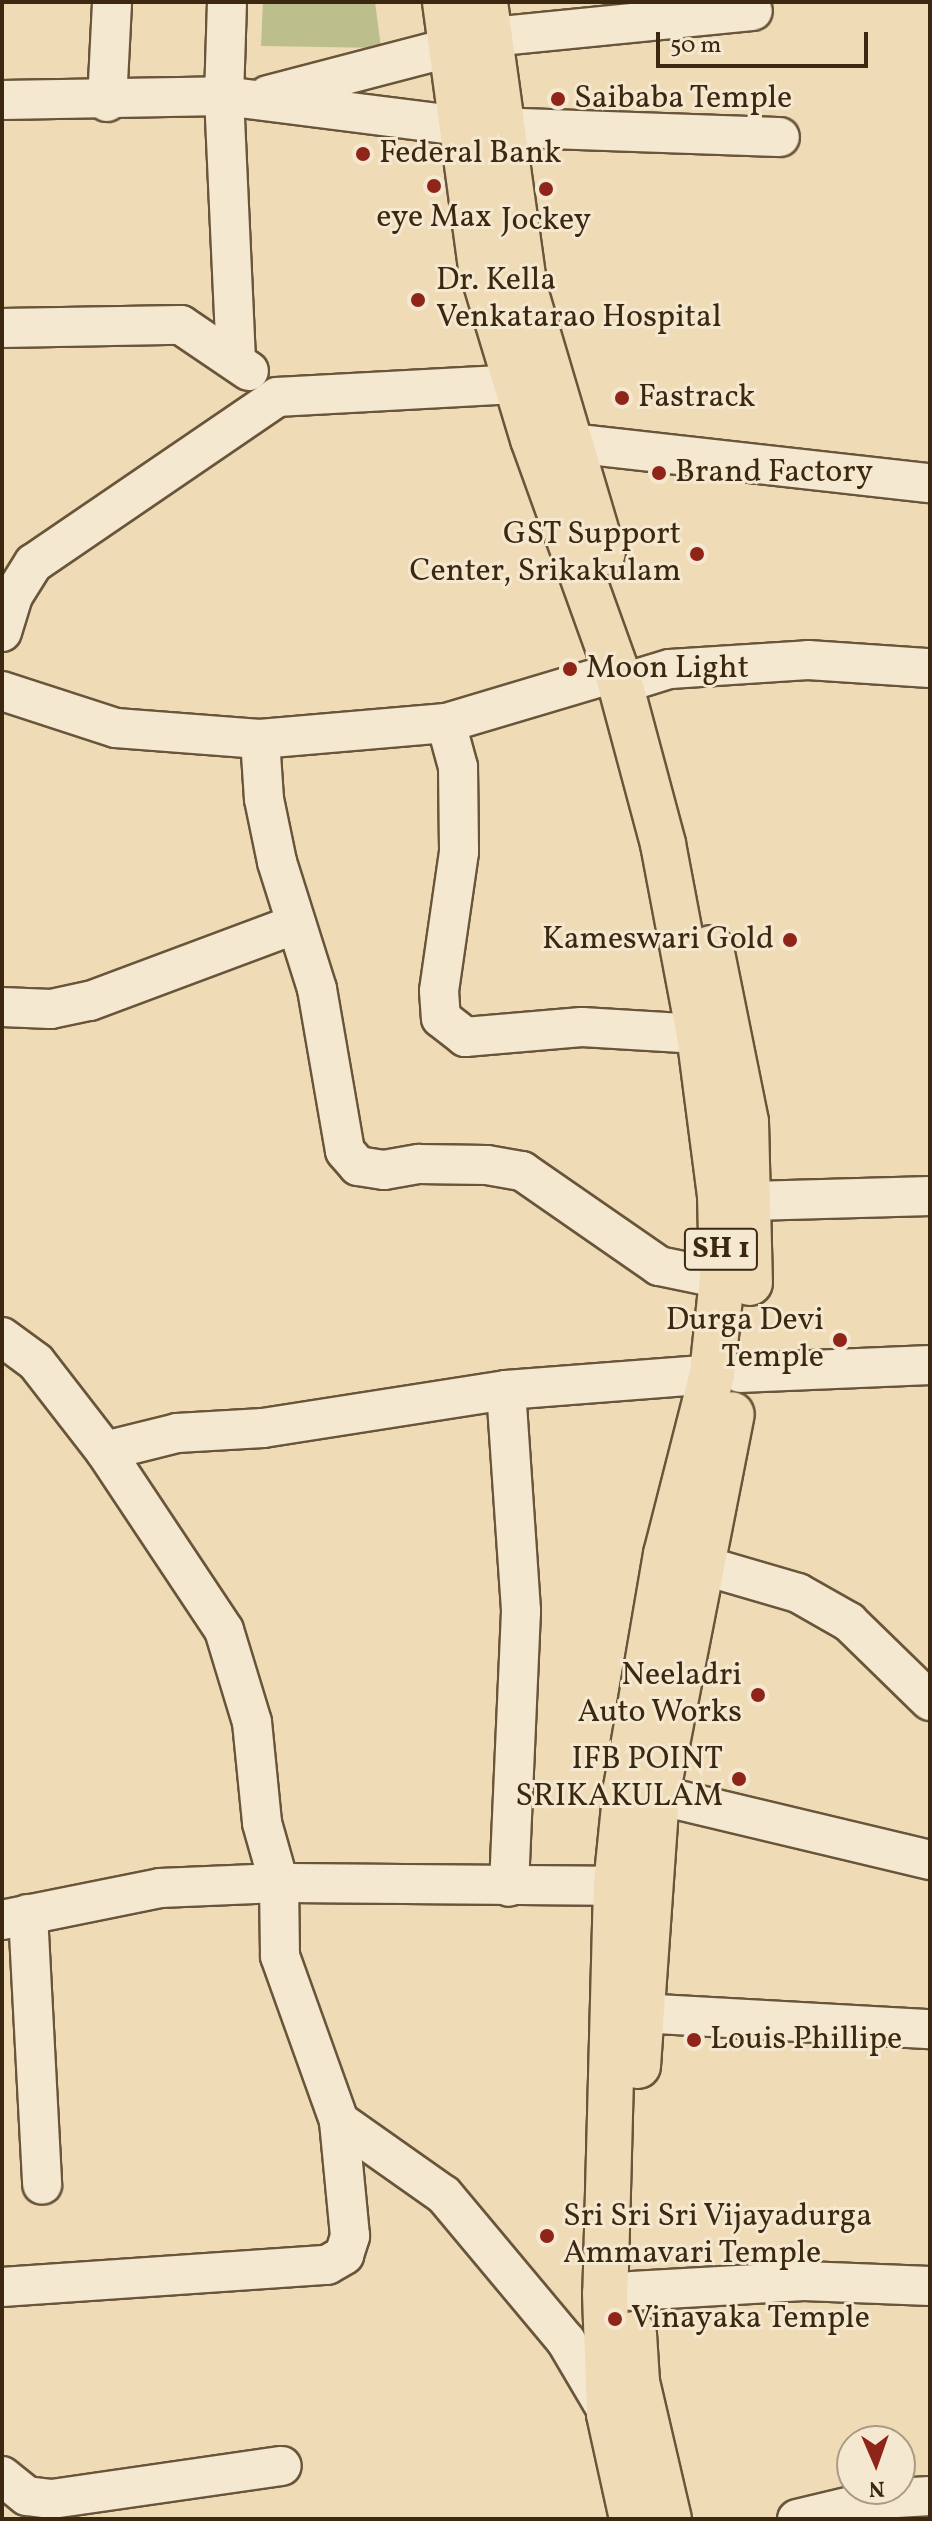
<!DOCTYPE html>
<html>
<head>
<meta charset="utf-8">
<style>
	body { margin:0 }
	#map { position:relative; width:932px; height:2521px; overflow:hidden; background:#efdbb6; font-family:Vollkorn,serif }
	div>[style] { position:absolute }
	.green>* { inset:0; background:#bcbf8c }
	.roads { filter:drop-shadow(2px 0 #69553a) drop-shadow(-2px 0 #69553a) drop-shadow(0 2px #69553a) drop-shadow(0 -2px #69553a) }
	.minor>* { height:38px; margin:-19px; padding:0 19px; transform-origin:19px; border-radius:19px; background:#f5e8d0 }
	.major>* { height:44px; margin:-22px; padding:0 22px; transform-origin:22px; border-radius:22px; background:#efdbb6 }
	.dots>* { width:22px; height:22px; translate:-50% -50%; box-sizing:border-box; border:4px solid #f5e8d0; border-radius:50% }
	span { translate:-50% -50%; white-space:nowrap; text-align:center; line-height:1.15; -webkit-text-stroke:6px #f5e8d0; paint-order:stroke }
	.shield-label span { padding:2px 6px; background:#f5e8d0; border:2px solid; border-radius:6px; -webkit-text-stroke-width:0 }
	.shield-label { font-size:30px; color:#3c2810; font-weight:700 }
	.poi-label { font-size:32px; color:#3c2810 }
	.left { translate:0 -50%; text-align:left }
	.right { translate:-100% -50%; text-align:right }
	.frame { position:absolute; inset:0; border:4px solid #3c2810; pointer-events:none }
	.north { position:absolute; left:836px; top:2425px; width:80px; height:80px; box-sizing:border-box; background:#f5e8d0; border:2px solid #ab9b83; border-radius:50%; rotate:178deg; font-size:22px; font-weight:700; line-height:32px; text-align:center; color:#3c2810 }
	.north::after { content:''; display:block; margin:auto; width:28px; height:36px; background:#8f2418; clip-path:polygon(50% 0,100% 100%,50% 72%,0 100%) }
	.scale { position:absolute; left:656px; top:32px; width:212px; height:36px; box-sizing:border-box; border:4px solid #3c2810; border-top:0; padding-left:10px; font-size:24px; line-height:28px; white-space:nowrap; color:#3c2810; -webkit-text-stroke:6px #f5e8d0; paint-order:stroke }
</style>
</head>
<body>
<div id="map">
	<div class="green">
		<i style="clip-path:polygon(263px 2px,375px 2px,381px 48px,261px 46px)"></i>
	</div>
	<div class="roads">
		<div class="minor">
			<i style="left:227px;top:2px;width:94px;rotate:91.8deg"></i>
			<i style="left:224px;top:96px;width:264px;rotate:87.4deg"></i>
			<i style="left:268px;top:95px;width:230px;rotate:-14.6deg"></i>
			<i style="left:491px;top:37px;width:263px;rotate:-5.7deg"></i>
			<i style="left:2px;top:100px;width:222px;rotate:-1deg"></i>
			<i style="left:224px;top:96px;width:240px;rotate:7.2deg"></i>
			<i style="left:462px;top:126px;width:318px;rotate:2deg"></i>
			<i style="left:107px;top:102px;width:100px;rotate:-87.1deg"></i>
			<i style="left:2px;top:328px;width:179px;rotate:-1deg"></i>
			<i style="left:181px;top:325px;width:82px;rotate:34.1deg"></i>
			<i style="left:571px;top:443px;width:361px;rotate:6.4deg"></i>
			<i style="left:2px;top:632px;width:38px;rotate:-73deg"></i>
			<i style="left:13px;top:596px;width:39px;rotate:-58deg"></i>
			<i style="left:34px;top:563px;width:294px;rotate:-34.3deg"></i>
			<i style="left:277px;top:397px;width:238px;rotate:-3.1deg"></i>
			<i style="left:617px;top:672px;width:178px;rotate:163.4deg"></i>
			<i style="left:446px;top:723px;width:187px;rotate:175.1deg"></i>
			<i style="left:260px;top:739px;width:60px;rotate:86.2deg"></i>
			<i style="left:264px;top:799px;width:64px;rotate:78.3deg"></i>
			<i style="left:277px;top:862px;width:133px;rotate:72.5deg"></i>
			<i style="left:317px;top:989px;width:164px;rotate:80.2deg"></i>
			<i style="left:345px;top:1151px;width:20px;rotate:49deg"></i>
			<i style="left:358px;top:1166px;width:26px;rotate:9deg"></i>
			<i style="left:384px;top:1170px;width:36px;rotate:-10deg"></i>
			<i style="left:419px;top:1164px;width:68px;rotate:0.8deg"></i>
			<i style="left:487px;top:1165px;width:36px;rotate:10deg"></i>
			<i style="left:522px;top:1171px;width:167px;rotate:34.7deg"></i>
			<i style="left:659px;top:1266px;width:64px;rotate:11.7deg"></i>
			<i style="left:640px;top:678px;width:31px;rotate:-17deg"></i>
			<i style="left:670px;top:669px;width:138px;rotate:-3.7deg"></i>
			<i style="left:808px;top:660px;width:122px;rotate:3.8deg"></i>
			<i style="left:2px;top:691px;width:120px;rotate:18deg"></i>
			<i style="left:116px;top:728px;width:144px;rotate:4.4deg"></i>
			<i style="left:446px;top:723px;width:46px;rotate:74.7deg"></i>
			<i style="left:458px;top:767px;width:85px;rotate:89.3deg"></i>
			<i style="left:459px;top:852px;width:140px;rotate:98.2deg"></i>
			<i style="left:439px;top:991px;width:27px;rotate:86deg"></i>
			<i style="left:441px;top:1018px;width:31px;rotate:38deg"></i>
			<i style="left:465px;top:1037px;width:117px;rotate:-4.9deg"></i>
			<i style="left:582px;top:1027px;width:117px;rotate:3.4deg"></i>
			<i style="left:2px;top:1007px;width:49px;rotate:2.3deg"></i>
			<i style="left:51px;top:1009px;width:40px;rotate:-12deg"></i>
			<i style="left:90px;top:1001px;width:220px;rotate:-20.5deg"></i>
			<i style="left:752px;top:1201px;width:178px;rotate:-1.6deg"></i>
			<i style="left:2px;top:1337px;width:42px;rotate:36.3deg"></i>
			<i style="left:36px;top:1362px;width:113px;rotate:52.2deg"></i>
			<i style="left:105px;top:1451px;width:215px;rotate:56.4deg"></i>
			<i style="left:224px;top:1630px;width:96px;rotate:73.1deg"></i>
			<i style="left:252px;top:1722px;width:101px;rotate:84.3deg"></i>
			<i style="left:262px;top:1823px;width:62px;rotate:74.2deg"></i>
			<i style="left:279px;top:1883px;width:73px;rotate:89.2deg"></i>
			<i style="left:280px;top:1956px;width:175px;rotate:70.3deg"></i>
			<i style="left:740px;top:1373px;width:190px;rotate:-2.4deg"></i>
			<i style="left:506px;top:1390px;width:222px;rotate:86.1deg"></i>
			<i style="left:521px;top:1611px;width:276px;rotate:92.5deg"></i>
			<i style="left:105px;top:1451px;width:74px;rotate:-14deg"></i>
			<i style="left:177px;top:1433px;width:86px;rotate:-3.3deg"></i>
			<i style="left:263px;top:1428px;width:246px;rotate:-8.9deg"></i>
			<i style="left:506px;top:1390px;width:207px;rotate:-4.4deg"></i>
			<i style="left:702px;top:1565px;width:100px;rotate:16.3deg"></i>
			<i style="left:798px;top:1593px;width:59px;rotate:29.6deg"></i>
			<i style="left:849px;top:1622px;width:113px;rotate:44.3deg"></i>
			<i style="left:657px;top:1795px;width:281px;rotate:13.4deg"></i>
			<i style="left:28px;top:1914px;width:271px;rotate:87deg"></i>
			<i style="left:2px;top:1920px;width:161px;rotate:-11.4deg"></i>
			<i style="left:160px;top:1888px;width:119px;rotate:-2.4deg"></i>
			<i style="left:279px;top:1883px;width:337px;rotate:0.5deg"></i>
			<i style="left:640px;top:2013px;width:290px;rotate:3.2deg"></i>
			<i style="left:2px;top:2287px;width:326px;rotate:-3.9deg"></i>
			<i style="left:327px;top:2265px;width:20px;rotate:-30deg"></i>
			<i style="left:344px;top:2255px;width:20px;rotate:-72deg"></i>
			<i style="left:350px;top:2236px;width:116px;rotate:-95.5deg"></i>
			<i style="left:339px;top:2121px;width:128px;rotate:35.2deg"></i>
			<i style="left:444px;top:2195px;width:190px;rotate:50.1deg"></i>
			<i style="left:566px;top:2341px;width:85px;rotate:59.5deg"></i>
			<i style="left:632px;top:2291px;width:172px;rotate:-3.3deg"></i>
			<i style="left:804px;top:2281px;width:126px;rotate:2.3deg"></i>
			<i style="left:2px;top:2476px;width:32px;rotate:39deg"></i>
			<i style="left:27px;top:2496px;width:25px;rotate:7deg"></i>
			<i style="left:52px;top:2499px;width:232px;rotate:-8.2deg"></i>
			<i style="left:797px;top:2519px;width:85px;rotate:-13.5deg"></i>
			<i style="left:880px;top:2499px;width:50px;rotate:-3.4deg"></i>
		</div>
		<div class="major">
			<i style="left:445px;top:2px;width:267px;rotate:82.3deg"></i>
			<i style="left:481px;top:267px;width:180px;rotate:73.2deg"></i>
			<i style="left:533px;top:439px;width:248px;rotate:70.2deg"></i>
			<i style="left:617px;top:672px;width:178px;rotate:75deg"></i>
			<i style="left:663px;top:844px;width:193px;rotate:79.3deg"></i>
			<i style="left:699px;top:1034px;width:162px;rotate:82.6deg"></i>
			<i style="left:720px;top:1195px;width:84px;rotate:88.6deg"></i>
			<i style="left:722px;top:1279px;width:96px;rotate:96deg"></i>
			<i style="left:712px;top:1374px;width:186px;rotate:104.3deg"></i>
			<i style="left:666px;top:1554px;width:236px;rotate:99.7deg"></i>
			<i style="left:626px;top:1787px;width:100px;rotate:95.8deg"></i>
			<i style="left:616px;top:1886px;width:407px;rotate:91.5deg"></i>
			<i style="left:605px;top:2293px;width:121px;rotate:88.1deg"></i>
			<i style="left:609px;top:2414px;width:107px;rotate:77.6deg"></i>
			<i style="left:485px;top:2px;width:291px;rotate:82.1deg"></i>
			<i style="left:525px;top:290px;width:274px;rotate:73.5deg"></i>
			<i style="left:711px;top:948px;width:177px;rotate:78.6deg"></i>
			<i style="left:746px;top:1122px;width:161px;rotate:88.6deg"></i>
			<i style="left:638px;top:2066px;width:272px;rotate:-86deg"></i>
			<i style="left:657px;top:1795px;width:388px;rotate:-78.9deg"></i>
			<i style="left:634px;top:2334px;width:48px;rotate:86.4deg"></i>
			<i style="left:637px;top:2382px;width:141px;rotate:76.9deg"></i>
		</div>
	</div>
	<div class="dots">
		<i style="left:558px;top:99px;background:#8f2418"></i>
		<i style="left:363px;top:154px;background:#8f2418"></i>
		<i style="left:434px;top:186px;background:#8f2418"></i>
		<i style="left:546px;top:189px;background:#8f2418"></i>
		<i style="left:418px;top:300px;background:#8f2418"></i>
		<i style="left:622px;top:398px;background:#8f2418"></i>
		<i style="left:659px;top:473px;background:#8f2418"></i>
		<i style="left:697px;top:554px;background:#8f2418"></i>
		<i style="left:570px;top:669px;background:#8f2418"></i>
		<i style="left:790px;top:940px;background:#8f2418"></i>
		<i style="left:840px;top:1340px;background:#8f2418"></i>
		<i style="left:758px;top:1695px;background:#8f2418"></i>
		<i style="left:739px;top:1779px;background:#8f2418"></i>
		<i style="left:694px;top:2040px;background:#8f2418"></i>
		<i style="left:547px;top:2236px;background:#8f2418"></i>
		<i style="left:615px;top:2319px;background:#8f2418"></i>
	</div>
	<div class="shield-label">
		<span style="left:721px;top:1249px">SH 1</span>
	</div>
	<div class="poi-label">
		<span class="left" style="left:574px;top:99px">Saibaba Temple</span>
		<span class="left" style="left:379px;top:154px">Federal Bank</span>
		<span style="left:434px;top:218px">eye Max</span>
		<span style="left:546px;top:221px">Jockey</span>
		<span class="left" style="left:436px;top:300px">Dr. Kella<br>Venkatarao Hospital</span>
		<span class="left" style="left:638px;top:398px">Fastrack</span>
		<span class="left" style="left:675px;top:473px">Brand Factory</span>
		<span class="right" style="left:681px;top:554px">GST Support<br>Center, Srikakulam</span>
		<span class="left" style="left:586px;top:669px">Moon Light</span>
		<span class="right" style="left:774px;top:940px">Kameswari Gold</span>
		<span class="right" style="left:824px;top:1340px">Durga Devi<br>Temple</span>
		<span class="right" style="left:742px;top:1695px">Neeladri<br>Auto Works</span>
		<span class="right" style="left:723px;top:1779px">IFB POINT<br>SRIKAKULAM</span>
		<span class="left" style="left:710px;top:2040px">Louis Phillipe</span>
		<span class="left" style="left:563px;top:2236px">Sri Sri Sri Vijayadurga<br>Ammavari Temple</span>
		<span class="left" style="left:631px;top:2319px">Vinayaka Temple</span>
	</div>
	<div class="frame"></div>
	<div class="north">N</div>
	<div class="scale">50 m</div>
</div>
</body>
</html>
